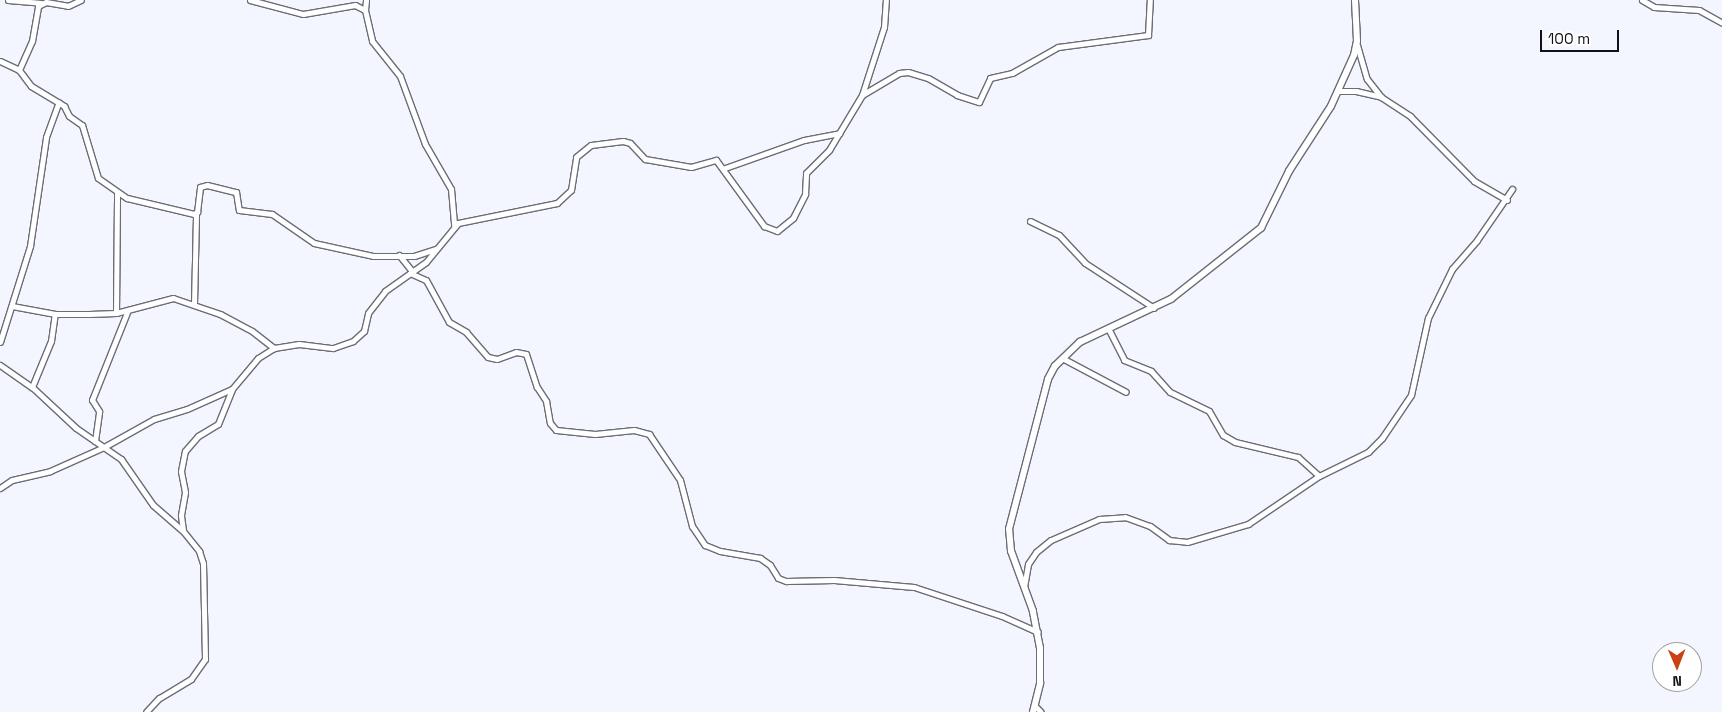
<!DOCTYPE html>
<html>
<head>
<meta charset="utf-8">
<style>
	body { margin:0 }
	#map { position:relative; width:1722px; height:712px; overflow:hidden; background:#f3f6ff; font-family:"Space Grotesk",sans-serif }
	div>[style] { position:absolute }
	.roads { filter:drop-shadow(1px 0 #6b6d75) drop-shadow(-1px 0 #6b6d75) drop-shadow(0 1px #6b6d75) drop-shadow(0 -1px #6b6d75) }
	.minor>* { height:5px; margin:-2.5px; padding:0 2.5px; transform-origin:2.5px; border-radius:2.5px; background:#fff }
	.tertiary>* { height:6px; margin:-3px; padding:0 3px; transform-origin:3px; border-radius:3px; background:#fff }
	span { translate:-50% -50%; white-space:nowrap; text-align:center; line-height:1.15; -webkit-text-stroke:5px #fff; paint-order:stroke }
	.north { position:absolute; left:1652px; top:642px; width:50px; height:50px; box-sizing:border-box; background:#fff; border:1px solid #a0a0a1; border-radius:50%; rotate:179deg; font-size:14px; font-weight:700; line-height:20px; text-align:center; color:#111215 }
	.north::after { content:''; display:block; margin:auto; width:18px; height:22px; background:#ca4213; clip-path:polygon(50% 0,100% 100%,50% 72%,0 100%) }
	.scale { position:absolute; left:1540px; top:30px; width:79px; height:22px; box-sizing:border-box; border:2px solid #111215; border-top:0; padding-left:6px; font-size:15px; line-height:18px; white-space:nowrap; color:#111215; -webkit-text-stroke:4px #fff; paint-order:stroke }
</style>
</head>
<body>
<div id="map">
	<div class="roads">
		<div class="minor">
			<i style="left:8px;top:0;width:33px;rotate:5deg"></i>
			<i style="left:250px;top:0;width:55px;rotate:14.8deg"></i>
			<i style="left:303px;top:14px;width:53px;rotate:-9.8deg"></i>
			<i style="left:355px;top:5px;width:11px;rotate:27deg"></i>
			<i style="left:365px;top:10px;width:32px;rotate:77deg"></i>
			<i style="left:372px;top:41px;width:45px;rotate:51.3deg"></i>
			<i style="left:400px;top:76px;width:72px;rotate:69.8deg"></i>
			<i style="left:425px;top:144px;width:52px;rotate:60deg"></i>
			<i style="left:451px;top:189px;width:37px;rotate:85deg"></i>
			<i style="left:1642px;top:0;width:14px;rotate:30deg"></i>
			<i style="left:1654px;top:7px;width:45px;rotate:3.8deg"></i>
			<i style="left:1699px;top:10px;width:26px;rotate:29deg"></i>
			<i style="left:365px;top:10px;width:10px;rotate:-84deg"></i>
			<i style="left:1357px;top:45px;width:35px;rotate:74deg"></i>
			<i style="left:1367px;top:79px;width:23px;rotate:52deg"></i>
			<i style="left:1381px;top:97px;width:35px;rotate:33deg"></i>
			<i style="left:1410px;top:116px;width:91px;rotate:45.4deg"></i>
			<i style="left:1474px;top:181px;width:38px;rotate:30deg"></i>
			<i style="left:0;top:61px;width:21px;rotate:25deg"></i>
			<i style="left:19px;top:70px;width:20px;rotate:53deg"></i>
			<i style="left:31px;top:86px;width:39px;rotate:31deg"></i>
			<i style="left:64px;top:106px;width:11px;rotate:63deg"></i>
			<i style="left:69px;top:116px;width:16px;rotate:35deg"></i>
			<i style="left:82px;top:125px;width:55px;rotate:73.2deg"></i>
			<i style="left:98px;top:178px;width:35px;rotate:35deg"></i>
			<i style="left:127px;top:198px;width:69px;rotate:13.4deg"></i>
			<i style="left:194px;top:214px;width:4px;rotate:-34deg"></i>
			<i style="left:197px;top:212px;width:25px;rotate:-83deg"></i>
			<i style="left:200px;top:187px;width:7px;rotate:-16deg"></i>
			<i style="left:207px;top:185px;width:30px;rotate:14deg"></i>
			<i style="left:236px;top:192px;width:18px;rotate:81deg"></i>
			<i style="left:239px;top:210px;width:33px;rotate:7deg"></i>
			<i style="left:272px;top:214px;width:51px;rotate:34.6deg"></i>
			<i style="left:314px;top:243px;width:60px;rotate:12.4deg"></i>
			<i style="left:373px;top:256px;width:41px"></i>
			<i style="left:414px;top:256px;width:23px;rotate:-18deg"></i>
			<i style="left:19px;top:70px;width:32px;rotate:-66deg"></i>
			<i style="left:32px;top:41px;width:36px;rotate:-80deg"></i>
			<i style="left:38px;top:6px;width:9px;rotate:-27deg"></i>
			<i style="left:46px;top:2px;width:22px;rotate:10deg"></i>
			<i style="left:68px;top:6px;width:14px;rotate:-25deg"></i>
			<i style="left:1337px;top:91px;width:19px"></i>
			<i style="left:1356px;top:91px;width:26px;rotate:13deg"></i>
			<i style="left:862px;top:95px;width:43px;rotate:-30.7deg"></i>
			<i style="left:899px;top:73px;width:9px;rotate:-6deg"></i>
			<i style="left:908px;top:72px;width:21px;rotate:17deg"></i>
			<i style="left:928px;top:78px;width:34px;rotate:30deg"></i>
			<i style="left:957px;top:95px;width:23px;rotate:18deg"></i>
			<i style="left:979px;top:102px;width:26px;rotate:-65deg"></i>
			<i style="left:990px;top:78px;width:23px;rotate:-13deg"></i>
			<i style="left:1012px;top:73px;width:53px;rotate:-29.5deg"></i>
			<i style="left:1058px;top:47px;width:91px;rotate:-7.6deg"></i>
			<i style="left:1148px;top:35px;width:35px;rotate:-87deg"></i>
			<i style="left:725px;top:168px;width:84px;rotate:-19.5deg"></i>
			<i style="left:804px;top:140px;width:36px;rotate:-11deg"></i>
			<i style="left:1030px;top:221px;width:32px;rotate:26deg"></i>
			<i style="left:1059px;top:235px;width:38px;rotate:47deg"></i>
			<i style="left:1085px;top:263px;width:82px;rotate:33.1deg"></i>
			<i style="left:399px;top:255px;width:21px;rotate:51deg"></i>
			<i style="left:410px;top:273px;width:17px;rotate:24deg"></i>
			<i style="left:426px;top:280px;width:48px;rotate:61.3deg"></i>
			<i style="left:449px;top:322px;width:20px;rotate:30deg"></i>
			<i style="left:466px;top:332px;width:33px;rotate:49deg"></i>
			<i style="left:488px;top:357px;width:9px;rotate:13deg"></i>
			<i style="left:497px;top:359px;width:20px;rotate:-20deg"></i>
			<i style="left:516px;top:352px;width:10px;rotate:11deg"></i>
			<i style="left:526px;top:354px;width:35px;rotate:72deg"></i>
			<i style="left:537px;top:387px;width:17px;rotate:57deg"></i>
			<i style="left:546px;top:401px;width:22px;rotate:80deg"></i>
			<i style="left:550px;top:423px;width:9px;rotate:49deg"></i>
			<i style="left:556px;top:430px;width:39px;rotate:6deg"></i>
			<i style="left:595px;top:434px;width:39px;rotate:-6deg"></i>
			<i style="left:634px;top:430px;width:16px;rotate:15deg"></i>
			<i style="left:649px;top:434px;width:55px;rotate:56deg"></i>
			<i style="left:680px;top:480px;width:48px;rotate:75.4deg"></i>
			<i style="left:692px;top:526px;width:23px;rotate:56deg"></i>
			<i style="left:705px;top:545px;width:16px;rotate:22deg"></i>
			<i style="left:720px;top:551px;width:41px;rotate:9.9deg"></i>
			<i style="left:760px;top:558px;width:12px;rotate:35deg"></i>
			<i style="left:770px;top:565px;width:15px;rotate:58deg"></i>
			<i style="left:778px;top:578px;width:9px;rotate:21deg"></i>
			<i style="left:786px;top:581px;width:48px;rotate:-1.2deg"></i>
			<i style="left:834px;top:580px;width:80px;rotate:5deg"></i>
			<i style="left:914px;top:587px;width:93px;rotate:18.2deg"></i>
			<i style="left:1002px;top:616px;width:39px;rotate:24deg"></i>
			<i style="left:194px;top:304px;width:91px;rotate:-88.7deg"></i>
			<i style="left:12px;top:306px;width:44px;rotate:10.5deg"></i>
			<i style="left:55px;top:314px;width:34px"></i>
			<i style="left:89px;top:314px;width:27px;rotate:-2deg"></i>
			<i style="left:116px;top:313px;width:59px;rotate:-14.7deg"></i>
			<i style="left:173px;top:298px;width:50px;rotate:18.8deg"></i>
			<i style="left:220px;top:314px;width:36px;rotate:28deg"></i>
			<i style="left:252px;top:331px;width:28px;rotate:38deg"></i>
			<i style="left:116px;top:313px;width:120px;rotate:-89.5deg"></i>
			<i style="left:1108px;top:328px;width:36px;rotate:63deg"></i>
			<i style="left:1124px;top:360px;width:29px;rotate:22deg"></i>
			<i style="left:1151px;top:371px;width:28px;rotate:48deg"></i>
			<i style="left:1170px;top:392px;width:43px;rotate:26deg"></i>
			<i style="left:1209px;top:411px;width:28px;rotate:60deg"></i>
			<i style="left:1223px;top:435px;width:14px;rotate:30deg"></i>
			<i style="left:1235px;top:442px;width:65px;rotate:13.4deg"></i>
			<i style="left:1298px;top:457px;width:28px;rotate:42deg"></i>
			<i style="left:0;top:342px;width:101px;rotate:-72.6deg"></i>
			<i style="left:30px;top:246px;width:110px;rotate:-81.6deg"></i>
			<i style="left:46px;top:137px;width:37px;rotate:-70deg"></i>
			<i style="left:1062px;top:358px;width:72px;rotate:28deg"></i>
			<i style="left:0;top:365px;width:39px;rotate:35deg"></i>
			<i style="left:32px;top:387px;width:60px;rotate:43deg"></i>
			<i style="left:76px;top:428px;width:55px;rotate:34.6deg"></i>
			<i style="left:121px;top:459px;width:56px;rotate:55.2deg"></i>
			<i style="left:153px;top:505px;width:40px;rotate:41deg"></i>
			<i style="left:183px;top:531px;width:26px;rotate:51deg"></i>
			<i style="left:199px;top:551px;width:13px;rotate:72deg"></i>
			<i style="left:203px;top:563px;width:96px;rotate:88.8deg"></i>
			<i style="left:205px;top:659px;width:24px;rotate:125deg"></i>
			<i style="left:191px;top:679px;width:37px;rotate:149deg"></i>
			<i style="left:159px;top:698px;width:19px;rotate:133deg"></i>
			<i style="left:32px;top:387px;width:50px;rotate:-67.6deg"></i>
			<i style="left:51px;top:341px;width:27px;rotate:-82deg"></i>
			<i style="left:95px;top:441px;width:30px;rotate:-82deg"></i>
			<i style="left:99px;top:411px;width:13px;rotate:-122deg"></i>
			<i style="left:92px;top:400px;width:97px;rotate:-68.2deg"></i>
			<i style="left:0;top:488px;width:14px;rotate:-34deg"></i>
			<i style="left:12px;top:480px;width:39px;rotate:-13deg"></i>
			<i style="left:50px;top:471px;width:59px;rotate:-24deg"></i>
			<i style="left:104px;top:447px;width:57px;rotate:-29.2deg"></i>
			<i style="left:154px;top:419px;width:34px;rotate:-17deg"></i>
			<i style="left:187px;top:409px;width:49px;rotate:-24deg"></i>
			<i style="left:232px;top:389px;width:40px;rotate:-50deg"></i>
			<i style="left:258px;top:358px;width:19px;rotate:-32deg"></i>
			<i style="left:274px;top:348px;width:25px;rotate:-9deg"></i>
			<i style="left:299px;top:344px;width:34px;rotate:7deg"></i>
			<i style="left:333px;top:348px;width:21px;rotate:-19deg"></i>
			<i style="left:353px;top:341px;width:15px;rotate:-42deg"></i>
			<i style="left:364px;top:331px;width:18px;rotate:-77deg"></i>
			<i style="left:368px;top:313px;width:28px;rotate:-52deg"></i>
			<i style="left:385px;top:291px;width:50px;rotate:-35.3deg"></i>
			<i style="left:426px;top:262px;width:50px;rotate:-50.6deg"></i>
			<i style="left:458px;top:223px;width:101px;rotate:-11.4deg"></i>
			<i style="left:557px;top:203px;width:19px;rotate:-43deg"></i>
			<i style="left:571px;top:190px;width:33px;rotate:-81deg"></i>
			<i style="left:576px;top:157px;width:19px;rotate:-39deg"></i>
			<i style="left:591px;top:145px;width:32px;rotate:-7deg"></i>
			<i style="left:623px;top:141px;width:7px;rotate:16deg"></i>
			<i style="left:630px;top:143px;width:22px;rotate:47deg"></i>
			<i style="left:645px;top:159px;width:47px;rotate:9.9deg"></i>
			<i style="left:691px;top:167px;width:26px;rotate:-16deg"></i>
			<i style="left:716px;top:160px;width:82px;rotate:54deg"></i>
			<i style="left:764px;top:226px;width:14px;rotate:21deg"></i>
			<i style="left:777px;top:231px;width:21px;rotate:-39deg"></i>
			<i style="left:793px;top:218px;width:27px;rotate:-63deg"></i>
			<i style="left:805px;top:194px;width:21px;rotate:-87deg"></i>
			<i style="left:806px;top:173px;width:33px;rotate:-45deg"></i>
			<i style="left:829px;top:150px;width:64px;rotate:-59deg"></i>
			<i style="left:862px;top:95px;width:71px;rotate:-72.1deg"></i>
			<i style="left:884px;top:27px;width:27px;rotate:-86deg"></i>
			<i style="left:183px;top:530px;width:15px;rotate:-98deg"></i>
			<i style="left:181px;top:515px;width:23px;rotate:-80deg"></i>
			<i style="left:185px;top:492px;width:21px;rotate:-101deg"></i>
			<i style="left:181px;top:471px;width:20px;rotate:-79deg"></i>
			<i style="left:185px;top:451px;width:20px;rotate:-49deg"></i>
			<i style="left:198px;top:436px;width:23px;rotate:-31deg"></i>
			<i style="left:218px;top:424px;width:38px;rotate:-68deg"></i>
			<i style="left:1024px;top:587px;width:23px;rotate:-80deg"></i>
			<i style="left:1028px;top:564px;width:14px;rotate:-56deg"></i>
			<i style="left:1036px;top:552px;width:19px;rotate:-39deg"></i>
			<i style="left:1051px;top:540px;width:52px;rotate:-23.6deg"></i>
			<i style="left:1099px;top:519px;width:26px;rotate:-4deg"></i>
			<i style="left:1125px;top:517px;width:27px;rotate:20deg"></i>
			<i style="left:1150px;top:526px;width:24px;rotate:36deg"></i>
			<i style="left:1169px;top:540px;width:18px;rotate:6deg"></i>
			<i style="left:1187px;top:542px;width:64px;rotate:-16.4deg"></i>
			<i style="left:1248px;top:524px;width:86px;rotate:-34.1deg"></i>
			<i style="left:1319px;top:476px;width:55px;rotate:-26.1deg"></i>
			<i style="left:1368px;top:452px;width:20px;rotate:-45deg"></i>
			<i style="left:1382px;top:438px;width:52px;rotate:-56deg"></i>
			<i style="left:1411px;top:395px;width:79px;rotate:-77.6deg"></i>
			<i style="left:1428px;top:318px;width:55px;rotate:-63.9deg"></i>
			<i style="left:1452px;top:269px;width:38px;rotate:-49deg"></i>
			<i style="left:1477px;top:240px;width:62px;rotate:-55.5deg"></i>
			<i style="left:1035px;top:706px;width:8px;rotate:45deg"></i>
		</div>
		<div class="tertiary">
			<i style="left:1033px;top:712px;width:30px;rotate:-76deg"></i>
			<i style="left:1040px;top:683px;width:35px;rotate:-90deg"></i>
			<i style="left:1040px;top:648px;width:38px;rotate:-101deg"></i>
			<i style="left:1033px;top:611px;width:64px;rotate:-110.1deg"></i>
			<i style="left:1011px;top:551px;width:22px;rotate:-95deg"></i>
			<i style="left:1009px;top:529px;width:155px;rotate:-75.4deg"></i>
			<i style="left:1048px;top:379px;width:15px;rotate:-62deg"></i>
			<i style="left:1055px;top:366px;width:35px;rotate:-44deg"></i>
			<i style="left:1080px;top:342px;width:101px;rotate:-25.3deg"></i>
			<i style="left:1171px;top:299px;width:115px;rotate:-38.3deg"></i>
			<i style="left:1261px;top:228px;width:64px;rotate:-63.8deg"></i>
			<i style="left:1289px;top:171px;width:77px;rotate:-57.1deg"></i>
			<i style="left:1331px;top:106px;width:56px;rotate:-65.7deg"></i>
			<i style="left:1354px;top:55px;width:14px;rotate:-78deg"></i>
			<i style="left:1357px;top:41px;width:41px;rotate:-92.8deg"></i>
		</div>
	</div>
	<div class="north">N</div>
	<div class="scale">100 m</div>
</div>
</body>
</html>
